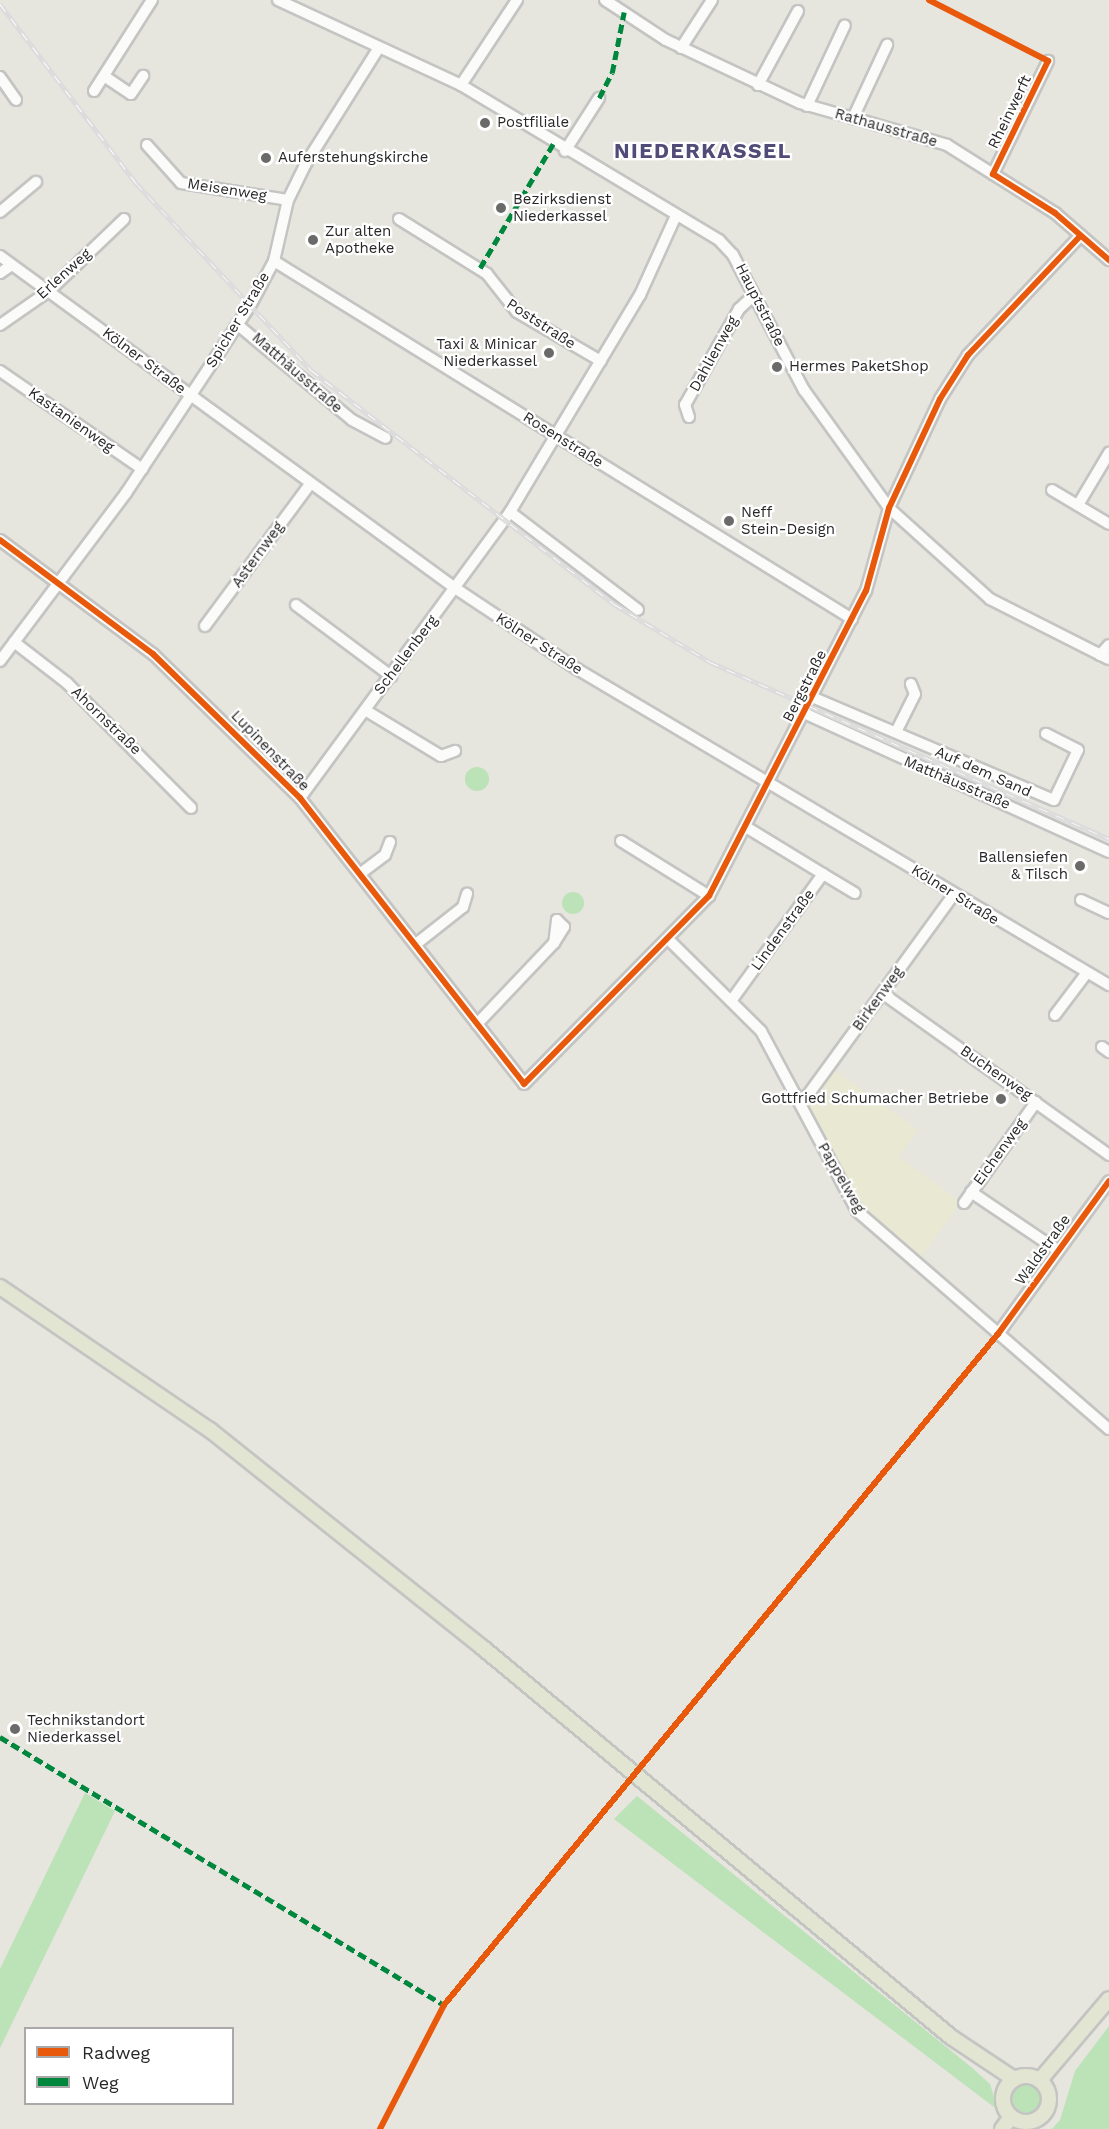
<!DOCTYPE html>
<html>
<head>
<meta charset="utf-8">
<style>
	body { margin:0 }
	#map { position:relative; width:1109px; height:2129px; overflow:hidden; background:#e6e5de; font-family:"Work Sans",sans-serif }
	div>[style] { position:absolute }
	.education>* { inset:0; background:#e9e8d3 }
	.green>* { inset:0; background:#bce2b8 }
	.round { border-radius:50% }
	.roads { filter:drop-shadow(2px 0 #c4c4c3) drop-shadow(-2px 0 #c4c4c3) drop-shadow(0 2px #c4c4c3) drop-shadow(0 -2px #c4c4c3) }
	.minor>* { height:10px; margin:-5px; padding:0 5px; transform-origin:5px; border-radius:5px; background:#fbfbfa }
	.major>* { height:14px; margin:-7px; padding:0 7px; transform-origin:7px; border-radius:7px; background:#e3e5d3 }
	.major>.ring { margin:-7px; padding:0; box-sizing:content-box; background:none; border:14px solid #e3e5d3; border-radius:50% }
	.rail>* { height:5px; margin-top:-2.5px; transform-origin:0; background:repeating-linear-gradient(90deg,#fff 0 9px,#dddcdd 0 18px); box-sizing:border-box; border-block:2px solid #dddcdd }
	.quiet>* { height:4.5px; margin-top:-2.25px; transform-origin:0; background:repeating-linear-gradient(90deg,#00873e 0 9px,transparent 0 13.5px) }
	.cycleway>* { height:6px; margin:-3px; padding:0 3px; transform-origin:3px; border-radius:3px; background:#e8590c }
	.dots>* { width:16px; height:16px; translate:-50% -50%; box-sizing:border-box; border:3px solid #fff; border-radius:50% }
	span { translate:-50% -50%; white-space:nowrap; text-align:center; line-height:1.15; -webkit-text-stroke:4.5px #fff; paint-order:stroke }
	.street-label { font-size:15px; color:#282828 }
	.poi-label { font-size:15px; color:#282828 }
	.left { translate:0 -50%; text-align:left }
	.right { translate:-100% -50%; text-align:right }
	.district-label { font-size:21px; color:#514b77; font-weight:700; letter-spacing:1.5px }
	.legend { position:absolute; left:24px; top:2027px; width:210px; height:78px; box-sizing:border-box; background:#fff; border:2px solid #a9a9a9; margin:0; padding:8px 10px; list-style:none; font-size:18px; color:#282828 }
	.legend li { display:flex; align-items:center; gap:12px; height:30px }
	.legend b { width:30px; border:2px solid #a9a9a9 }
</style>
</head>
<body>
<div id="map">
	<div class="education">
		<i style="clip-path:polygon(832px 1068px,918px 1130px,899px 1157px,961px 1202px,919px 1260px,860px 1210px,804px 1106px)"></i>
	</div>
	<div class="green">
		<i class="round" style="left:465px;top:767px;width:24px;height:24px"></i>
		<i class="round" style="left:562px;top:892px;width:22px;height:22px"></i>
		<i style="clip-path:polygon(85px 1793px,115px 1811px,0 2048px,0 1969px)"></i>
		<i style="clip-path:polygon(637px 1796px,971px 2067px,990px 2084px,998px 2110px,614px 1819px)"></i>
		<i style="clip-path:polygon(1109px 2026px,1109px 2129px,1052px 2129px,1060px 2120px,1075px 2071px)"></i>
		<i class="round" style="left:1008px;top:2081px;width:36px;height:36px"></i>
	</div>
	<div class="roads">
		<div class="minor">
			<i style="left:278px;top:0;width:202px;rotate:24.9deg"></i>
			<i style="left:461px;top:85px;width:301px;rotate:31deg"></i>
			<i style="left:719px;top:240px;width:21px;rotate:47deg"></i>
			<i style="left:733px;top:255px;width:153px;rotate:62.3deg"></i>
			<i style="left:804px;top:390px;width:145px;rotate:54.2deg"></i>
			<i style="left:889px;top:508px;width:136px;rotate:42deg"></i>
			<i style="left:990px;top:599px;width:133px;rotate:26.8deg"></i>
			<i style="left:605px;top:0;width:73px;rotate:33.3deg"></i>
			<i style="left:666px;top:40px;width:148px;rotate:25.2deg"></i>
			<i style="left:800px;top:103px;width:153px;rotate:15.9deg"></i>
			<i style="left:947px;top:145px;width:128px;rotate:32.2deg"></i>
			<i style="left:1055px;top:213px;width:72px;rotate:41deg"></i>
			<i style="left:681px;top:48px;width:57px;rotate:-57.1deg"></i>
			<i style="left:104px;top:76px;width:32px;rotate:34deg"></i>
			<i style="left:131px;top:94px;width:22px;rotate:-56deg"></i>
			<i style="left:0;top:77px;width:28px;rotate:55deg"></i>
			<i style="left:461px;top:85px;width:102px;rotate:-56.6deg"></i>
			<i style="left:758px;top:85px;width:84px;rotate:-61.6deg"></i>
			<i style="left:94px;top:91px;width:108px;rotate:-57.5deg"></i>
			<i style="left:807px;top:106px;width:89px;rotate:-64.9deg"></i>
			<i style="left:853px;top:118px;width:81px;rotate:-65deg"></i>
			<i style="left:147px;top:145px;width:51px;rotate:48.2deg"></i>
			<i style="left:181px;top:183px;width:108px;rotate:9deg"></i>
			<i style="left:565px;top:151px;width:63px;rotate:-57.3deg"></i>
			<i style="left:993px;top:174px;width:126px;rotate:-64deg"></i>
			<i style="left:0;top:212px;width:47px;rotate:-39.8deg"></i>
			<i style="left:399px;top:219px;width:104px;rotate:32deg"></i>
			<i style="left:487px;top:274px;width:48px;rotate:51.7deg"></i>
			<i style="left:517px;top:312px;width:97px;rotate:30.3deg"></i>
			<i style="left:0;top:256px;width:563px;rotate:36.12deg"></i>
			<i style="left:455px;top:588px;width:146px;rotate:33.6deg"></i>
			<i style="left:577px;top:669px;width:619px;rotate:30.71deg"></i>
			<i style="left:274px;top:261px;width:680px;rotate:31.77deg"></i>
			<i style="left:0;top:273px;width:14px;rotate:-34deg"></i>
			<i style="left:0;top:325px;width:60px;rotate:-34.8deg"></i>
			<i style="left:49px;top:291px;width:104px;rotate:-43.8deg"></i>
			<i style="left:238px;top:325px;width:148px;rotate:39.8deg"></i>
			<i style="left:352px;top:420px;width:38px;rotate:28deg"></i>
			<i style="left:0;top:371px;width:173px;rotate:34.6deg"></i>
			<i style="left:689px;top:417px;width:13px;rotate:-108deg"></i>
			<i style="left:685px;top:405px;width:110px;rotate:-60.6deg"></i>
			<i style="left:739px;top:309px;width:19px;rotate:-43deg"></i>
			<i style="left:1052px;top:490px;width:66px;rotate:30.8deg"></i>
			<i style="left:1078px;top:505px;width:61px;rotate:-59.2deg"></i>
			<i style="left:510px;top:512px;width:161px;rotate:37.4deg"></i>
			<i style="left:0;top:540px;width:191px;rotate:36.7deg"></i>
			<i style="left:153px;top:654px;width:206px;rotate:44.4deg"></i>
			<i style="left:300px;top:798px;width:363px;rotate:51.9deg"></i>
			<i style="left:524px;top:1084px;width:264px;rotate:-45.5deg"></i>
			<i style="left:709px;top:896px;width:343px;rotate:-62.8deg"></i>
			<i style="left:866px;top:591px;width:86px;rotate:-74.5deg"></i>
			<i style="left:889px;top:508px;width:120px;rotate:-64.9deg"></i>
			<i style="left:940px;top:399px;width:52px;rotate:-57.5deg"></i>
			<i style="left:968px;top:355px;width:163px;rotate:-46.7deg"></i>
			<i style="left:296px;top:605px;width:119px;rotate:36.8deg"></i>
			<i style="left:205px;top:626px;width:177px;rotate:-53.5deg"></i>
			<i style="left:14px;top:642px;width:67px;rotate:37.7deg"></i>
			<i style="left:67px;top:683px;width:176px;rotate:45.2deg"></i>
			<i style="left:1100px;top:655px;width:13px;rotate:-48deg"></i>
			<i style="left:0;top:661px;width:210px;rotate:-53.1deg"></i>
			<i style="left:126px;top:493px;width:224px;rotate:-56.5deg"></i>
			<i style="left:250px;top:306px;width:51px;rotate:-61.9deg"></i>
			<i style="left:274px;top:261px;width:63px;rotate:-77.1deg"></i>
			<i style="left:288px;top:200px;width:39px;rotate:-64deg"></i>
			<i style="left:305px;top:165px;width:137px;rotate:-57.8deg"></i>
			<i style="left:812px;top:697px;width:263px;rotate:23.1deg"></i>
			<i style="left:1054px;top:800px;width:55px;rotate:-64.4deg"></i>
			<i style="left:1078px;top:750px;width:36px;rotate:-153deg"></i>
			<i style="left:365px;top:710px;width:89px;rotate:31.2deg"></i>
			<i style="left:441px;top:756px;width:15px;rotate:-20deg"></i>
			<i style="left:804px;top:713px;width:335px;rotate:24.5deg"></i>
			<i style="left:896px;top:732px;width:42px;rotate:-63.4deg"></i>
			<i style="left:915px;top:694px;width:11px;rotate:-112deg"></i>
			<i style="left:300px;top:798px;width:355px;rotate:-53.7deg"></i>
			<i style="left:510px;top:512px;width:253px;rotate:-59.1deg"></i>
			<i style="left:640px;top:295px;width:85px;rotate:-65.6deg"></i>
			<i style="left:621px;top:841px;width:104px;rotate:32deg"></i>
			<i style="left:361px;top:873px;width:30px;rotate:-37deg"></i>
			<i style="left:385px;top:855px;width:14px;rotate:-69deg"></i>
			<i style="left:823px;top:874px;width:37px;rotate:31deg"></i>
			<i style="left:1081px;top:900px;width:31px;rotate:25deg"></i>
			<i style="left:669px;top:940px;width:129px;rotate:44.7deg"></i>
			<i style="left:761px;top:1031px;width:204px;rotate:61.9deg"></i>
			<i style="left:857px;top:1211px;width:333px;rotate:40.9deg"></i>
			<i style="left:416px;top:944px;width:60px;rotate:-38.2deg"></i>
			<i style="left:463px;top:907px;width:14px;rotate:-73deg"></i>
			<i style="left:882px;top:993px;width:279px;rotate:35.5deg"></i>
			<i style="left:731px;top:1001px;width:157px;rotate:-54.1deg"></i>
			<i style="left:823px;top:874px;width:90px;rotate:-148.6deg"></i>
			<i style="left:1055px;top:1015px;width:51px;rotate:-52.9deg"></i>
			<i style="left:477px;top:1024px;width:112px;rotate:-46.5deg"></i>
			<i style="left:554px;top:943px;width:19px;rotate:-58deg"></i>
			<i style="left:564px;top:927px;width:10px;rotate:-135deg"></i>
			<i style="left:557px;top:920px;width:23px;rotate:97deg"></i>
			<i style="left:1102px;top:1047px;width:9px;rotate:36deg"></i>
			<i style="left:798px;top:1100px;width:11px;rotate:-27deg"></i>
			<i style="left:808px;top:1095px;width:248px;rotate:-54deg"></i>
			<i style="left:971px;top:1192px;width:104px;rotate:34deg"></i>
			<i style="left:964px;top:1203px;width:124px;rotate:-54.5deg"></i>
			<i style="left:998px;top:1334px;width:189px;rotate:-54deg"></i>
		</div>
		<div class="major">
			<i style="left:0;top:1287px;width:254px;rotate:34.3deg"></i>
			<i style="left:210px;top:1430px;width:349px;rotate:38.6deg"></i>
			<i style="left:483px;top:1648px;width:609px;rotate:39.73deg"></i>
			<i style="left:951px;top:2037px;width:76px;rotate:33.7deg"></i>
			<i class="ring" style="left:1003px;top:2076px;width:32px;height:32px"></i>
			<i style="left:1040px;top:2080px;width:106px;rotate:-49.6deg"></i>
			<i style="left:1002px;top:2129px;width:15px;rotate:-53deg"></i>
		</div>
	</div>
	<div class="rail">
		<i style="left:0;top:4px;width:225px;rotate:52.8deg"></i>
		<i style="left:136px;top:183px;width:256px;rotate:46.9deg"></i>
		<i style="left:311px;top:370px;width:383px;rotate:37.7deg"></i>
		<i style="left:614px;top:604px;width:112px;rotate:31.1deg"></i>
		<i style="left:710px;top:662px;width:436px;rotate:23.9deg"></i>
	</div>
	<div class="quiet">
		<i style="left:599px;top:98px;width:28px;rotate:-63deg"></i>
		<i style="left:612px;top:73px;width:62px;rotate:-78.9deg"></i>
		<i style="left:480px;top:268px;width:144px;rotate:-59.5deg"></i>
		<i style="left:0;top:1737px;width:519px;rotate:31.12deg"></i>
	</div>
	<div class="cycleway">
		<i style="left:929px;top:0;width:134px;rotate:27.1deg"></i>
		<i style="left:1048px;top:61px;width:126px;rotate:116deg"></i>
		<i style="left:993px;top:174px;width:73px;rotate:32.2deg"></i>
		<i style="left:1055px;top:213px;width:72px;rotate:41deg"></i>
		<i style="left:0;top:540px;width:191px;rotate:36.7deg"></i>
		<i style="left:153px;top:654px;width:206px;rotate:44.4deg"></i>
		<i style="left:300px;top:798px;width:363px;rotate:51.9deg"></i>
		<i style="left:524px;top:1084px;width:264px;rotate:-45.5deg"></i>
		<i style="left:709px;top:896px;width:343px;rotate:-62.8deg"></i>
		<i style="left:866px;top:591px;width:86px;rotate:-74.5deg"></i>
		<i style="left:889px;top:508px;width:120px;rotate:-64.9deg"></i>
		<i style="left:940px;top:399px;width:52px;rotate:-57.5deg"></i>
		<i style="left:968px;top:355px;width:163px;rotate:-46.7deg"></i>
		<i style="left:380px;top:2129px;width:140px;rotate:-62.7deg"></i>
		<i style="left:444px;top:2005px;width:870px;rotate:-50.46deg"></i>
		<i style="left:998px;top:1334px;width:189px;rotate:-54deg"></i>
	</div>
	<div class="dots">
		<i style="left:485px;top:123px;background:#6a6a68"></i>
		<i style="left:266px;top:158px;background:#6a6a68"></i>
		<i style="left:501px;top:208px;background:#6a6a68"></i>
		<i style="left:313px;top:240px;background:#6a6a68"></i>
		<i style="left:549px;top:353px;background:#6a6a68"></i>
		<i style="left:777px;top:367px;background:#6a6a68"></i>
		<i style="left:729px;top:521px;background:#6a6a68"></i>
		<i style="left:1080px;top:866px;background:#6a6a68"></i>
		<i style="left:1001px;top:1099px;background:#6a6a68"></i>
		<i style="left:15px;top:1729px;background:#6a6a68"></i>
	</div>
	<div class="street-label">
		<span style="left:1010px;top:112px;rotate:-64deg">Rheinwerft</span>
		<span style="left:886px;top:128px;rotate:16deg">Rathausstraße</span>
		<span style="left:227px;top:190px;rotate:9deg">Meisenweg</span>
		<span style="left:64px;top:274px;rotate:-42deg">Erlenweg</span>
		<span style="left:760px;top:305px;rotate:63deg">Hauptstraße</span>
		<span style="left:238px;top:320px;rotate:-59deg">Spicher Straße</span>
		<span style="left:541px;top:324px;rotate:33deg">Poststraße</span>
		<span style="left:714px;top:354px;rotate:-61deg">Dahlienweg</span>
		<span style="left:144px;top:361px;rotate:37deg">Kölner Straße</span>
		<span style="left:297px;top:373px;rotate:41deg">Matthäusstraße</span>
		<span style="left:71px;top:420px;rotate:35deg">Kastanienweg</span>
		<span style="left:563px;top:440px;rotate:32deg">Rosenstraße</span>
		<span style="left:258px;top:555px;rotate:-54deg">Asternweg</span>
		<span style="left:539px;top:644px;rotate:33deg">Kölner Straße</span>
		<span style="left:406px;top:655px;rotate:-53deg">Schellenberg</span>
		<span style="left:805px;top:686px;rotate:-63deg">Bergstraße</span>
		<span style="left:106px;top:721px;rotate:44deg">Ahornstraße</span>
		<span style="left:270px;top:751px;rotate:46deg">Lupinenstraße</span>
		<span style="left:983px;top:772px;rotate:24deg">Auf dem Sand</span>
		<span style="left:957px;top:783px;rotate:23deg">Matthäusstraße</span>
		<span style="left:955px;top:895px;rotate:32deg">Kölner Straße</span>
		<span style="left:783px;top:930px;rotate:-54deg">Lindenstraße</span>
		<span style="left:878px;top:999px;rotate:-54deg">Birkenweg</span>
		<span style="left:996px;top:1073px;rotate:35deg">Buchenweg</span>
		<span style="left:1000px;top:1152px;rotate:-54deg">Eichenweg</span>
		<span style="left:841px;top:1178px;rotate:60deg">Pappelweg</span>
		<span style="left:1043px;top:1250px;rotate:-54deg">Waldstraße</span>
	</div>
	<div class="poi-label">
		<span class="left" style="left:497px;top:123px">Postfiliale</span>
		<span class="left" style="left:278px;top:158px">Auferstehungskirche</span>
		<span class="left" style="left:513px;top:208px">Bezirksdienst<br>Niederkassel</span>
		<span class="left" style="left:325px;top:240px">Zur alten<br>Apotheke</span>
		<span class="right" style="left:537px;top:353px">Taxi &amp; Minicar<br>Niederkassel</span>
		<span class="left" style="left:789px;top:367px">Hermes PaketShop</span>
		<span class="left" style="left:741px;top:521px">Neff<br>Stein-Design</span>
		<span class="right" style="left:1068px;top:866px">Ballensiefen<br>&amp; Tilsch</span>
		<span class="right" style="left:989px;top:1099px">Gottfried Schumacher Betriebe</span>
		<span class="left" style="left:27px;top:1729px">Technikstandort<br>Niederkassel</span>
	</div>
	<div class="district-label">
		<span style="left:703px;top:151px">NIEDERKASSEL</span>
	</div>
	<ul class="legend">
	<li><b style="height:8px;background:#e8590c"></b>Radweg</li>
	<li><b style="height:8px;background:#00873e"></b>Weg</li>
	</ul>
</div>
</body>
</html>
